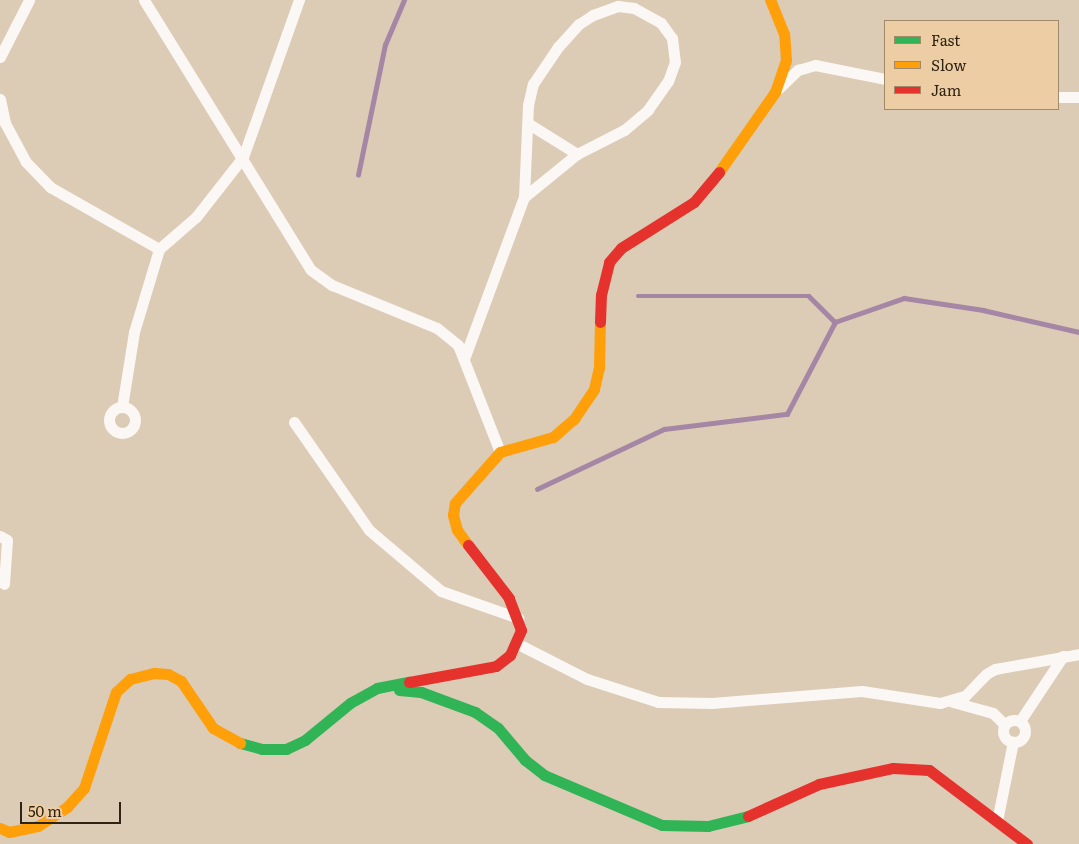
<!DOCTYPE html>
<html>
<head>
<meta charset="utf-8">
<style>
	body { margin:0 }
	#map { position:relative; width:1079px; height:844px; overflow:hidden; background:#dccbb5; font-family:Literata,serif }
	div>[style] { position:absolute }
	.stream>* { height:4.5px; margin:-2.25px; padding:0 2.25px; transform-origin:2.25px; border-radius:2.25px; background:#a586a5 }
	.street>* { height:11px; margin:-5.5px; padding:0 5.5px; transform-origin:5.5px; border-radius:5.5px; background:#faf7f4 }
	.street>.ring { margin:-5.5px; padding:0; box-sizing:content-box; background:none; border:11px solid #faf7f4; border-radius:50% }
	.fast>* { height:11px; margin:-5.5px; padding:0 5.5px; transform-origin:5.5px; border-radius:5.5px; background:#30b455 }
	.slow>* { height:11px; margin:-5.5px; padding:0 5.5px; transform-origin:5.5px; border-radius:5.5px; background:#ff9f0a }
	.jam>* { height:11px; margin:-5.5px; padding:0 5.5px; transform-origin:5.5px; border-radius:5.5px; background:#e5322d }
	span { translate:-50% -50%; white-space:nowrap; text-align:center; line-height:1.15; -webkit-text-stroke:4px #edcea4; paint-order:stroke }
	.legend { position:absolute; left:884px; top:20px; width:175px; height:90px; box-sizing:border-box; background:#edcea4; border:1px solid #a18a6a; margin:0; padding:6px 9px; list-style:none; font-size:15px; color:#2f2313 }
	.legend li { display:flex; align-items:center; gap:10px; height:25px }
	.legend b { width:25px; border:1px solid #a18a6a }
	.scale { position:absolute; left:20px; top:802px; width:101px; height:22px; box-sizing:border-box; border:2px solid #2f2313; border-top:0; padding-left:6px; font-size:15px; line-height:18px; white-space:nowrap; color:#2f2313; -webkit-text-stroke:4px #edcea4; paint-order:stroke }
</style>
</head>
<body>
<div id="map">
	<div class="stream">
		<i style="left:358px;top:175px;width:133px;rotate:-78.3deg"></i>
		<i style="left:385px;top:45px;width:49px;rotate:-67.1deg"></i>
		<i style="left:638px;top:296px;width:171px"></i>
		<i style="left:809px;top:296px;width:37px;rotate:45deg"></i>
		<i style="left:537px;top:489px;width:140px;rotate:-25.3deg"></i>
		<i style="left:664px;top:429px;width:124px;rotate:-7deg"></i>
		<i style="left:787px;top:414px;width:104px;rotate:-62.4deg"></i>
		<i style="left:835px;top:322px;width:73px;rotate:-19.2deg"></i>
		<i style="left:904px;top:298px;width:80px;rotate:8.6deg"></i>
		<i style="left:983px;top:310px;width:98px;rotate:12.9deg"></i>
	</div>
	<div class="street">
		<i style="left:144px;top:0;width:317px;rotate:58.3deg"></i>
		<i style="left:311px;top:270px;width:26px;rotate:36deg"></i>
		<i style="left:332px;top:285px;width:113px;rotate:22.3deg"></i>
		<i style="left:437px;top:328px;width:27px;rotate:39deg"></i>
		<i style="left:458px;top:345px;width:115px;rotate:68.6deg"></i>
		<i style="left:0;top:57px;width:64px;rotate:-63deg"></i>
		<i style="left:778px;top:89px;width:28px;rotate:-44deg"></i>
		<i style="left:798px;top:70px;width:18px;rotate:-16deg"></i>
		<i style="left:815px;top:65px;width:71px;rotate:11.3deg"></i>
		<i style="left:1058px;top:97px;width:21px"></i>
		<i style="left:0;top:99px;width:25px;rotate:78deg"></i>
		<i style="left:5px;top:123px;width:44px;rotate:61.7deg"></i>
		<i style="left:26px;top:162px;width:35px;rotate:46deg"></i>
		<i style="left:50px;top:187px;width:125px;rotate:29.6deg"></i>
		<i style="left:529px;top:124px;width:57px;rotate:32deg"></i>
		<i style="left:464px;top:359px;width:173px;rotate:-69.7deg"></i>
		<i style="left:524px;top:197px;width:92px;rotate:-87.5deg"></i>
		<i style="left:528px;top:105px;width:22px;rotate:-77deg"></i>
		<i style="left:533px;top:84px;width:45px;rotate:-56deg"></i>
		<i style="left:558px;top:47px;width:31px;rotate:-48deg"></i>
		<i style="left:579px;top:24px;width:17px;rotate:-33deg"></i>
		<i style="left:593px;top:15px;width:27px;rotate:-20deg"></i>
		<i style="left:618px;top:6px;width:16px;rotate:7deg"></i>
		<i style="left:634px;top:8px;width:31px;rotate:29deg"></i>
		<i style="left:661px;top:23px;width:19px;rotate:54deg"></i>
		<i style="left:672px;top:38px;width:24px;rotate:83deg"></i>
		<i style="left:675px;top:62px;width:20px;rotate:110deg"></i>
		<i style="left:668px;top:81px;width:35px;rotate:125deg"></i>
		<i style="left:648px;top:110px;width:31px;rotate:140deg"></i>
		<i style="left:624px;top:130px;width:53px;rotate:152.9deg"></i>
		<i style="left:577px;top:154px;width:68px;rotate:140.9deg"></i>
		<i style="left:122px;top:407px;width:76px;rotate:-80.9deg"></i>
		<i style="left:134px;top:332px;width:87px;rotate:-73.2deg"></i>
		<i style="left:159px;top:249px;width:49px;rotate:-40.9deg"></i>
		<i style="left:196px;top:217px;width:76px;rotate:-51.9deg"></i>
		<i style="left:243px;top:157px;width:167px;rotate:-70.4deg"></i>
		<i class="ring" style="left:109px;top:407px;width:15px;height:15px"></i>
		<i style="left:294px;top:422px;width:131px;rotate:55.2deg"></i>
		<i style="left:369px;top:530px;width:94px;rotate:40.3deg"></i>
		<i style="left:441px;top:591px;width:82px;rotate:19.3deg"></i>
		<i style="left:0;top:536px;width:8px;rotate:30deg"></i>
		<i style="left:7px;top:540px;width:44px;rotate:93.9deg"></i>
		<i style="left:518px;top:644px;width:77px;rotate:26.9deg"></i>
		<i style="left:587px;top:679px;width:75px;rotate:17.9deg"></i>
		<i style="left:658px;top:702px;width:54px;rotate:1.1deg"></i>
		<i style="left:712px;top:703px;width:150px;rotate:-4.6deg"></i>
		<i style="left:862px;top:691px;width:79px;rotate:8.7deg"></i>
		<i style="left:940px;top:703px;width:26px;rotate:-16deg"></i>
		<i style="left:965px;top:696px;width:30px;rotate:-46deg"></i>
		<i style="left:986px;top:674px;width:10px;rotate:-29deg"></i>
		<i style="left:995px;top:669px;width:85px;rotate:-10.1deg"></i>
		<i style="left:953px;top:702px;width:41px;rotate:15.4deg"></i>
		<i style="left:993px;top:713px;width:16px;rotate:45deg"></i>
		<i class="ring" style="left:1003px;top:720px;width:11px;height:11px"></i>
		<i style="left:1020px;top:721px;width:78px;rotate:-56.5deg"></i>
		<i style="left:997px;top:821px;width:81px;rotate:-78.6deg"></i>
	</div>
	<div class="fast">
		<i style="left:399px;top:690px;width:22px;rotate:5deg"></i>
		<i style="left:421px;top:692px;width:58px;rotate:20.3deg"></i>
		<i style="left:475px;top:712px;width:28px;rotate:35deg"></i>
		<i style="left:498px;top:728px;width:42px;rotate:49.8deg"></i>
		<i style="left:525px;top:760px;width:24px;rotate:38deg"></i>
		<i style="left:544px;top:775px;width:128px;rotate:23deg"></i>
		<i style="left:662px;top:825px;width:46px;rotate:1.2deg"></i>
		<i style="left:708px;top:826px;width:41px;rotate:-14deg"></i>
		<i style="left:240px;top:743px;width:23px;rotate:15deg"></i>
		<i style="left:262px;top:749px;width:24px"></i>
		<i style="left:286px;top:749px;width:21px;rotate:-25deg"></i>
		<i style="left:305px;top:740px;width:58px;rotate:-39.4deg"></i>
		<i style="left:350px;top:703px;width:31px;rotate:-29deg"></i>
		<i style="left:377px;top:688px;width:33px;rotate:-11deg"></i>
	</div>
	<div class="slow">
		<i style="left:719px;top:172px;width:98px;rotate:-55deg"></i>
		<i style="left:775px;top:92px;width:34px;rotate:-71deg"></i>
		<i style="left:786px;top:60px;width:26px;rotate:-94deg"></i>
		<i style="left:784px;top:34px;width:37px;rotate:-112deg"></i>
		<i style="left:468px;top:545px;width:19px;rotate:-126deg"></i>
		<i style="left:457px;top:530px;width:16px;rotate:-105deg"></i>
		<i style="left:453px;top:515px;width:12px;rotate:-81deg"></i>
		<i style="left:455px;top:503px;width:68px;rotate:-48.6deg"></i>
		<i style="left:500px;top:452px;width:55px;rotate:-15.8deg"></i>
		<i style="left:553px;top:437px;width:28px;rotate:-41deg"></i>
		<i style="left:574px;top:419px;width:36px;rotate:-56deg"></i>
		<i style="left:594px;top:389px;width:22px;rotate:-77deg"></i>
		<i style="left:599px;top:368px;width:46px;rotate:-88.8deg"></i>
		<i style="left:0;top:828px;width:10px;rotate:24deg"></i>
		<i style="left:9px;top:832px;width:30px;rotate:-12deg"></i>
		<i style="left:38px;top:826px;width:35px;rotate:-33deg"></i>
		<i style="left:67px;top:807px;width:25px;rotate:-48deg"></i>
		<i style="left:84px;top:788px;width:101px;rotate:-71.6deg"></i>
		<i style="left:116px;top:692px;width:19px;rotate:-43deg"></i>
		<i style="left:130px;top:679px;width:25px;rotate:-14deg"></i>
		<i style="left:154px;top:673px;width:14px;rotate:4deg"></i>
		<i style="left:168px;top:674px;width:15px;rotate:28deg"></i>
		<i style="left:181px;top:681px;width:57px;rotate:55.8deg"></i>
		<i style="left:213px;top:728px;width:31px;rotate:29deg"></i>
	</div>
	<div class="jam">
		<i style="left:600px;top:322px;width:27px;rotate:-88deg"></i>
		<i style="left:601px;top:295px;width:34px;rotate:-76deg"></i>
		<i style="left:609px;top:262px;width:18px;rotate:-49deg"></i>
		<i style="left:621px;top:248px;width:86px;rotate:-32.2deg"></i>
		<i style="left:694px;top:202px;width:39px;rotate:-50deg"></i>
		<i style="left:409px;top:682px;width:88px;rotate:-10.4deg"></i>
		<i style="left:496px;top:666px;width:18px;rotate:-38deg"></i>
		<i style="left:510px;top:655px;width:27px;rotate:-66deg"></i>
		<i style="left:521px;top:630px;width:34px;rotate:-111deg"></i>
		<i style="left:509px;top:598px;width:67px;rotate:-127.7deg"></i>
		<i style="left:748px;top:816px;width:78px;rotate:-24.3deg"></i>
		<i style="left:819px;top:784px;width:76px;rotate:-12.2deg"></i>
		<i style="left:893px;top:768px;width:36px;rotate:3deg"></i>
		<i style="left:929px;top:770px;width:123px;rotate:37.1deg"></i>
	</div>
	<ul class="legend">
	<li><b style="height:6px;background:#30b455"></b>Fast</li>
	<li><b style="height:6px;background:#ff9f0a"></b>Slow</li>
	<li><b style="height:6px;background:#e5322d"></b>Jam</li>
	</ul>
	<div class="scale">50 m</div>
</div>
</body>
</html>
